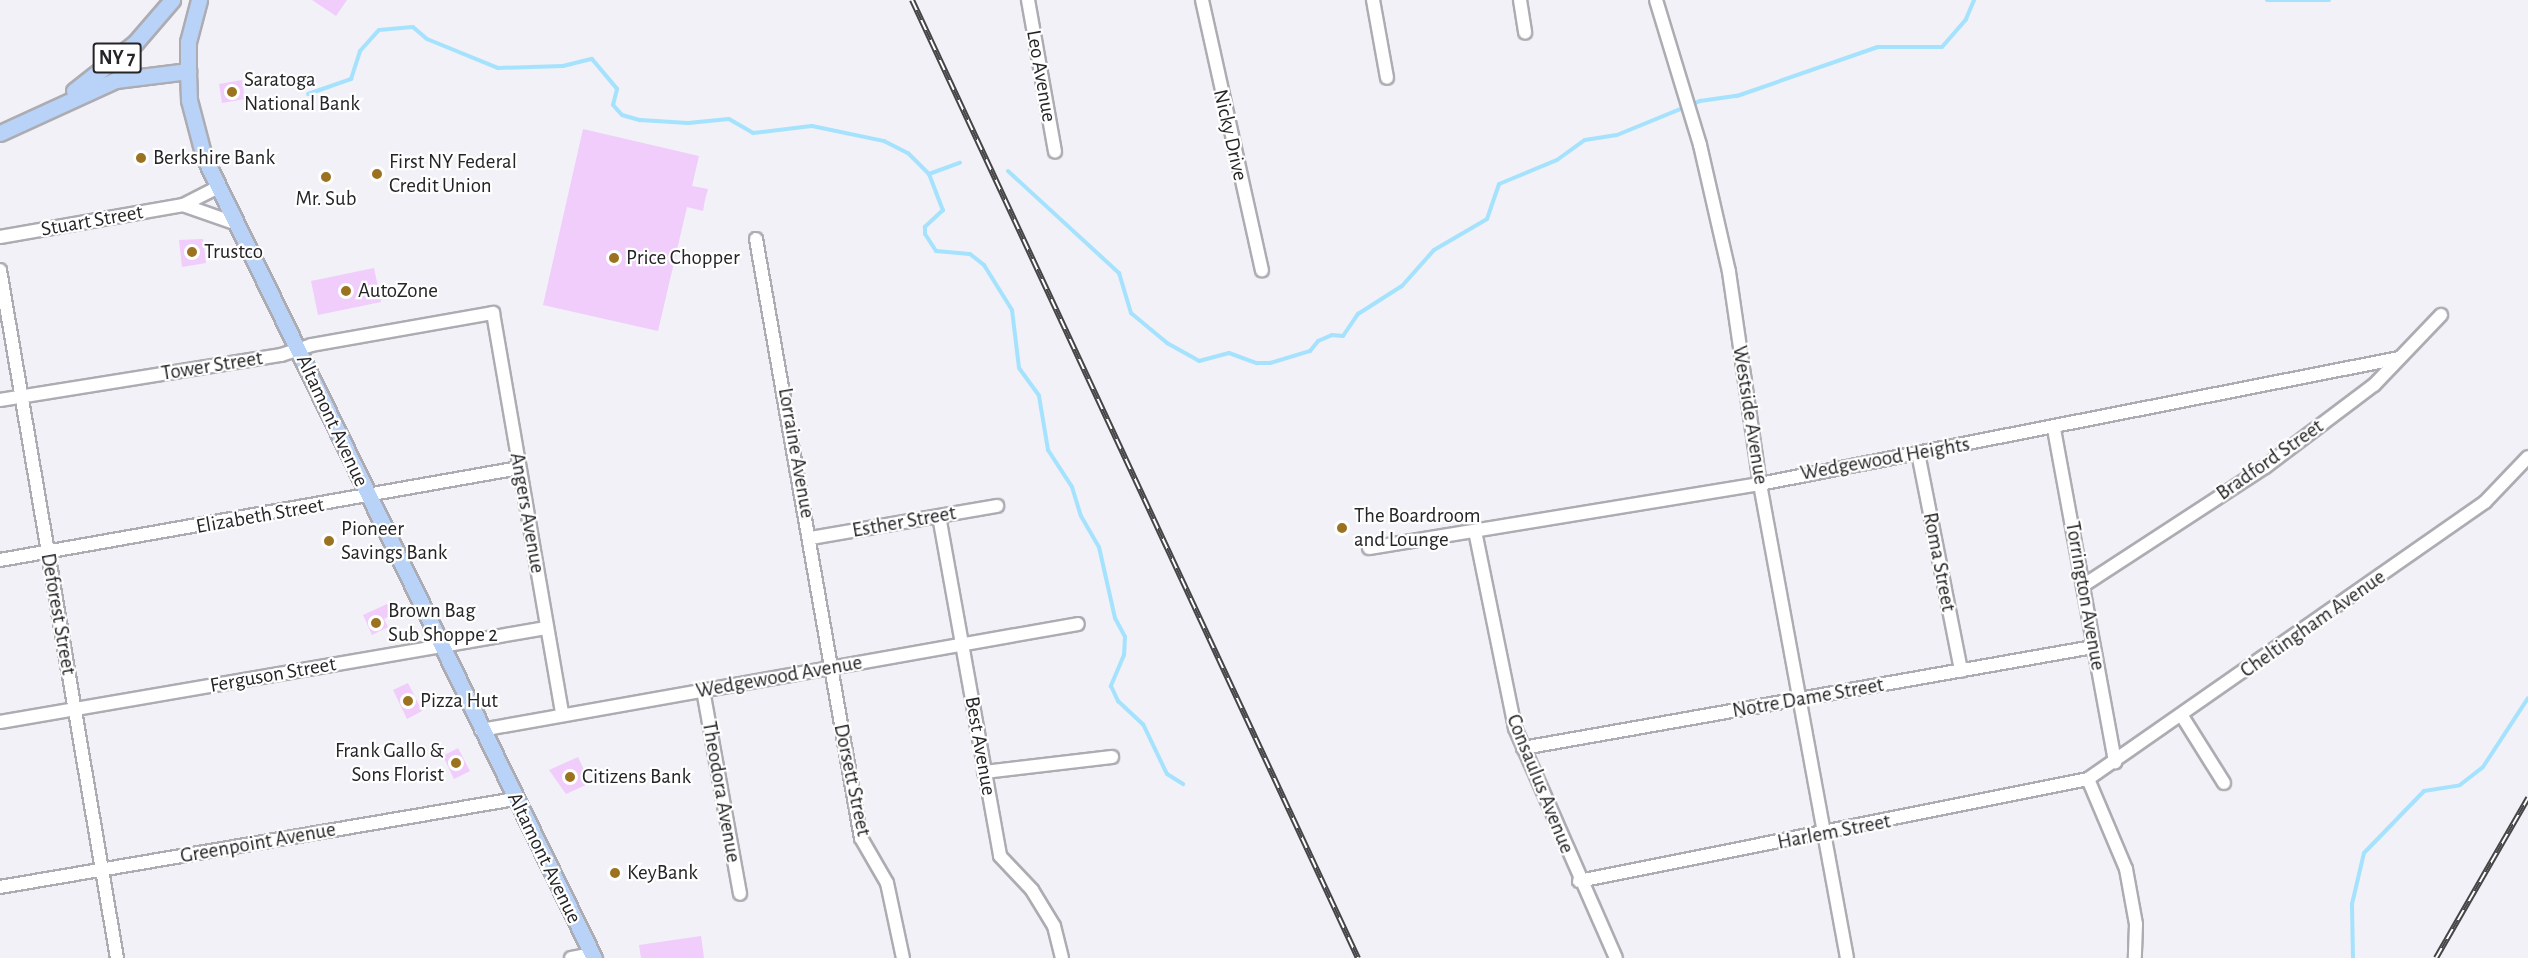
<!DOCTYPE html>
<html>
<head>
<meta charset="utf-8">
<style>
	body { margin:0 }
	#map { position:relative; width:2528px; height:958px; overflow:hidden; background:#f1f1f7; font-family:"Alegreya Sans",sans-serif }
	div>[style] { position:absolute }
	.stream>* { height:4px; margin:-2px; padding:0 2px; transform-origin:2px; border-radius:2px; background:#a5e2fd }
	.building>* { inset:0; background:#f0cdfa }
	.roads { filter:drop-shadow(2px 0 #acacb2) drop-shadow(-2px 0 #acacb2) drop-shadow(0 2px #acacb2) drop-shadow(0 -2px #acacb2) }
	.minor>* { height:12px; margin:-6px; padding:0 6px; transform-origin:6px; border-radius:6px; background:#fff }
	.major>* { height:15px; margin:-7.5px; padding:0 7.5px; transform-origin:7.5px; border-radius:7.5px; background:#b9d3f8 }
	.rail>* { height:6px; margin-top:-3px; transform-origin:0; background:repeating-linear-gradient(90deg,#fff 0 11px,#454547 0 22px); box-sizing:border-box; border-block:2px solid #454547 }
	.dots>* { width:16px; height:16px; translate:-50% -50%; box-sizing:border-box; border:3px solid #fff; border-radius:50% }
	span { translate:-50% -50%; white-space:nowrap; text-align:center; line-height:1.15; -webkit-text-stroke:4.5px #fff; paint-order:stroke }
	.shield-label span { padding:2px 4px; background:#fff; border:2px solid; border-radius:4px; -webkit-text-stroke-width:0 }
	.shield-label { font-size:20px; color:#252527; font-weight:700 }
	.street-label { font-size:21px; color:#252527 }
	.poi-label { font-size:21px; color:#252527 }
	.left { translate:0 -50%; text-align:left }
	.right { translate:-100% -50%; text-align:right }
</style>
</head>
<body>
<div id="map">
	<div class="stream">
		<i style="left:2267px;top:0;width:62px"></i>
		<i style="left:308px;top:94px;width:46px;rotate:-19.2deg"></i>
		<i style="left:351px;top:79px;width:29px;rotate:-72deg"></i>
		<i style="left:360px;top:51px;width:28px;rotate:-48deg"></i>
		<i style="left:379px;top:30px;width:34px;rotate:-5deg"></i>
		<i style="left:413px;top:27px;width:18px;rotate:41deg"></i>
		<i style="left:427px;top:39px;width:77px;rotate:22.2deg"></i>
		<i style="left:498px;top:68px;width:65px;rotate:-1.8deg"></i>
		<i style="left:563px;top:66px;width:30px;rotate:-14deg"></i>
		<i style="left:592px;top:59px;width:39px;rotate:50deg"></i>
		<i style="left:617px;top:89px;width:16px;rotate:104deg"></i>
		<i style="left:613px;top:105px;width:13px;rotate:48deg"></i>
		<i style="left:622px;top:115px;width:19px;rotate:16deg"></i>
		<i style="left:640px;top:120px;width:48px;rotate:3.6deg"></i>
		<i style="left:688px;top:123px;width:41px;rotate:-5.6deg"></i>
		<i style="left:729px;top:119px;width:28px;rotate:30deg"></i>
		<i style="left:753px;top:133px;width:59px;rotate:-6.8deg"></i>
		<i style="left:812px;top:126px;width:74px;rotate:11.8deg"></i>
		<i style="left:884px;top:141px;width:27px;rotate:27deg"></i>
		<i style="left:908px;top:153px;width:30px;rotate:45deg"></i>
		<i style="left:929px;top:174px;width:33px;rotate:-20deg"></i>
		<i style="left:1008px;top:171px;width:151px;rotate:42.6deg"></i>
		<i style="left:1119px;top:273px;width:42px;rotate:73.3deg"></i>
		<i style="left:1131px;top:313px;width:47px;rotate:39.8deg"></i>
		<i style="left:1167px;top:343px;width:37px;rotate:29deg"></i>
		<i style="left:1199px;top:361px;width:31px;rotate:-15deg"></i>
		<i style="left:1229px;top:353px;width:30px;rotate:20deg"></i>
		<i style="left:1257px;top:363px;width:13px"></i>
		<i style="left:1270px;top:363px;width:42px;rotate:-16.7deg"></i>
		<i style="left:1310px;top:351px;width:13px;rotate:-51deg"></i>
		<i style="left:1318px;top:341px;width:15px;rotate:-23deg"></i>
		<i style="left:1332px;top:335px;width:11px;rotate:5deg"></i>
		<i style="left:1343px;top:336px;width:27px;rotate:-56deg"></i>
		<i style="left:1358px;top:314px;width:52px;rotate:-32.5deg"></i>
		<i style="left:1402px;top:286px;width:48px;rotate:-48.4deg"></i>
		<i style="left:1434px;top:250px;width:61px;rotate:-30.3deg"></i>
		<i style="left:1487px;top:219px;width:37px;rotate:-71deg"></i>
		<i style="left:1499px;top:184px;width:63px;rotate:-22.5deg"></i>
		<i style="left:1557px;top:160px;width:34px;rotate:-36deg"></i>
		<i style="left:1585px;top:140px;width:32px;rotate:-9deg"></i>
		<i style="left:1617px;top:135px;width:90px;rotate:-22.3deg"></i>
		<i style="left:1700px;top:101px;width:37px;rotate:-8deg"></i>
		<i style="left:1737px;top:96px;width:149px;rotate:-19.2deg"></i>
		<i style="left:1878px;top:47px;width:64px"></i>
		<i style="left:1942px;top:47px;width:37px;rotate:-49deg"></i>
		<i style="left:1966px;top:19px;width:21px;rotate:-67deg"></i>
		<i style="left:929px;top:174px;width:39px;rotate:69deg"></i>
		<i style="left:943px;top:210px;width:25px;rotate:137deg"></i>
		<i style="left:925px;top:227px;width:7px;rotate:90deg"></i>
		<i style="left:925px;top:234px;width:20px;rotate:57deg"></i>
		<i style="left:936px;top:251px;width:34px;rotate:5deg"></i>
		<i style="left:970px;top:254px;width:18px;rotate:38deg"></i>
		<i style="left:984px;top:265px;width:53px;rotate:58.1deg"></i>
		<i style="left:1012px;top:310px;width:58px;rotate:83.1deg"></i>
		<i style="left:1019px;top:368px;width:34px;rotate:54deg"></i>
		<i style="left:1039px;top:396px;width:55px;rotate:80.5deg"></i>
		<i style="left:1048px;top:450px;width:44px;rotate:57deg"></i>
		<i style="left:1072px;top:487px;width:30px;rotate:73deg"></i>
		<i style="left:1081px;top:516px;width:36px;rotate:60deg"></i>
		<i style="left:1099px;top:547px;width:73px;rotate:77.3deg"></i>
		<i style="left:1115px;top:618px;width:21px;rotate:62deg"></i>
		<i style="left:1125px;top:637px;width:18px;rotate:93deg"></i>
		<i style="left:1124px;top:655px;width:34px;rotate:113deg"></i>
		<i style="left:1111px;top:686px;width:17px;rotate:65deg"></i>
		<i style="left:1118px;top:701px;width:34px;rotate:43deg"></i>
		<i style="left:1143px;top:724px;width:55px;rotate:64.4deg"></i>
		<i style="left:1167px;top:774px;width:19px;rotate:32deg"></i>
		<i style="left:2353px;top:958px;width:54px;rotate:-91.1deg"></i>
		<i style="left:2352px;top:904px;width:52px;rotate:-76.8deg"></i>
		<i style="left:2364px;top:853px;width:86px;rotate:-45.9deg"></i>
		<i style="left:2424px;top:791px;width:36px;rotate:-9deg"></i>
		<i style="left:2460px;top:785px;width:29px;rotate:-38deg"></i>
		<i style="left:2483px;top:767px;width:82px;rotate:-56.9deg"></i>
	</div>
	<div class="building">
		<i style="clip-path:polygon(312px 0,347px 0,336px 16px)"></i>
		<i style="clip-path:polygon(242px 80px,245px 99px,222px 103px,219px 84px)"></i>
		<i style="clip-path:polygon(583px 129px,699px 156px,692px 186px,708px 189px,705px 200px,703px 211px,687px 207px,658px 331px,543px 305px)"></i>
		<i style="clip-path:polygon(203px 239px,206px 263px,182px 267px,179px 240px)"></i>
		<i style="clip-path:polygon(374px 268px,381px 302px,318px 315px,311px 281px)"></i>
		<i style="clip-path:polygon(387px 604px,392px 615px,384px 619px,388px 627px,372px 635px,363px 615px)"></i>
		<i style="clip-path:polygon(408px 683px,422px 711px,407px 719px,393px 690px)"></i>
		<i style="clip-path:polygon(458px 748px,470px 771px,454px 779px,443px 756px)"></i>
		<i style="clip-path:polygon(578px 757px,590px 783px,566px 794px,549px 770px)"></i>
		<i style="clip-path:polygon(701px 936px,704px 958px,641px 958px,639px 945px)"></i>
	</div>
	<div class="roads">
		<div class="minor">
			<i style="left:1028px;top:0;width:154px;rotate:79.9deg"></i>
			<i style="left:1202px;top:0;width:277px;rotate:77.5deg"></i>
			<i style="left:1373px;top:0;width:79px;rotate:79.8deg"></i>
			<i style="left:1520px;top:0;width:33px;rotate:81deg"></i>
			<i style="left:1656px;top:0;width:152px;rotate:73.1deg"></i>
			<i style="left:1700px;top:145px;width:130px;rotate:77.1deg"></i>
			<i style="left:1729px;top:272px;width:214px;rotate:81.7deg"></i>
			<i style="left:1760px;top:484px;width:482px;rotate:79.6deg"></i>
			<i style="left:183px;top:205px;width:39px;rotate:-27deg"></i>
			<i style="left:0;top:237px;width:186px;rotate:-9.9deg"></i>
			<i style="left:183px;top:205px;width:57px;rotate:19.4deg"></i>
			<i style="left:756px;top:239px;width:608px;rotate:80.06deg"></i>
			<i style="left:861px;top:838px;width:52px;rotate:60deg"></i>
			<i style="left:887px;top:883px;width:77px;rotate:78deg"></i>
			<i style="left:0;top:270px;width:698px;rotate:80.35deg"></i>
			<i style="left:0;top:400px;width:285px;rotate:-9.1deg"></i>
			<i style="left:281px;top:355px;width:32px;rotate:-18deg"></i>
			<i style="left:311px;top:345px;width:185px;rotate:-10deg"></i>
			<i style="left:493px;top:313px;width:406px;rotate:80.2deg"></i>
			<i style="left:2054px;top:429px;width:339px;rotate:79.6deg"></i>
			<i style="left:1918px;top:453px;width:222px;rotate:78.8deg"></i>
			<i style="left:939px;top:516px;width:345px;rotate:79.8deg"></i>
			<i style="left:1000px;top:856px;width:47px;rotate:46.7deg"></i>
			<i style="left:1032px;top:890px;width:42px;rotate:58.6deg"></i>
			<i style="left:1054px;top:926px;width:33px;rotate:76deg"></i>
			<i style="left:1475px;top:531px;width:201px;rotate:78.5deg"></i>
			<i style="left:1515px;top:728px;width:251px;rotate:66.3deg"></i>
			<i style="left:811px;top:538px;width:189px;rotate:-9.8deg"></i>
			<i style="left:1369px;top:548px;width:396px;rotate:-9.3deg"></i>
			<i style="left:1760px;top:484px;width:651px;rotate:-11.15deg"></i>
			<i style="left:0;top:560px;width:527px;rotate:-10.05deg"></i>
			<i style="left:2084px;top:585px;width:216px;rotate:-33.1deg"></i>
			<i style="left:2265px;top:467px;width:136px;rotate:-37deg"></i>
			<i style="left:2374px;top:385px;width:97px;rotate:-46.3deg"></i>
			<i style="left:703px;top:690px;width:207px;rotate:79.7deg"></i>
			<i style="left:2182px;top:716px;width:79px;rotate:57.9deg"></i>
			<i style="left:0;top:722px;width:554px;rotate:-9.77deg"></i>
			<i style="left:481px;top:730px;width:606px;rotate:-10.07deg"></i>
			<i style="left:1523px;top:748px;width:579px;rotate:-10.05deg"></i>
			<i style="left:984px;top:772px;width:129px;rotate:-6.7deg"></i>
			<i style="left:2088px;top:779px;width:98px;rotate:67.1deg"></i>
			<i style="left:2126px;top:869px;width:56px;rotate:79.7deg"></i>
			<i style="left:2136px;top:924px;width:34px;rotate:92deg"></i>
			<i style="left:1579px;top:881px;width:519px;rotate:-11.33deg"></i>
			<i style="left:2088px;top:779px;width:484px;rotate:-34.9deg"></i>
			<i style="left:2485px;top:502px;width:62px;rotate:-46.3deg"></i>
			<i style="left:0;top:887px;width:522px;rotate:-9.7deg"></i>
			<i style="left:571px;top:958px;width:21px;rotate:-11deg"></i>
		</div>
		<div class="major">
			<i style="left:199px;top:0;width:43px;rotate:104.7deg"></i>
			<i style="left:188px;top:42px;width:29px;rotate:90deg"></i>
			<i style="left:188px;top:71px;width:29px;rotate:88deg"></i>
			<i style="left:189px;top:100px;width:59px;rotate:75.3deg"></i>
			<i style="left:204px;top:157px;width:891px;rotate:64.04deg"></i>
			<i style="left:74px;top:91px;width:78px;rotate:-38.2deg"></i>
			<i style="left:135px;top:43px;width:57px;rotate:-49.3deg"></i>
			<i style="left:0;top:133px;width:128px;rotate:-24.6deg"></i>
			<i style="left:116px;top:80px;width:73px;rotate:-7.1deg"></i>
		</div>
	</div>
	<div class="rail">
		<i style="left:912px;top:0;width:1057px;rotate:65.04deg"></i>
		<i style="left:2436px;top:958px;width:185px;rotate:-60.1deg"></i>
	</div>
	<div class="dots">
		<i style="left:232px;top:92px;background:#9b7320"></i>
		<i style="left:141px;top:158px;background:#9b7320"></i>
		<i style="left:377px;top:174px;background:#9b7320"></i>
		<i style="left:326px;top:177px;background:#9b7320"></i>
		<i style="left:192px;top:252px;background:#9b7320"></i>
		<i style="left:614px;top:258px;background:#9b7320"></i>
		<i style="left:346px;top:291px;background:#9b7320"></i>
		<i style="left:1342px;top:528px;background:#9b7320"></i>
		<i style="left:329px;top:541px;background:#9b7320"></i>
		<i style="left:376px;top:623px;background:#9b7320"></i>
		<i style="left:408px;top:701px;background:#9b7320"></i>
		<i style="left:456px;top:763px;background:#9b7320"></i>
		<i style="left:570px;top:777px;background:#9b7320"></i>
		<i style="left:615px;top:873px;background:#9b7320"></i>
	</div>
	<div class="shield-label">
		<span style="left:117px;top:58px">NY 7</span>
	</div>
	<div class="street-label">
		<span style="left:1041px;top:76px;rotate:80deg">Leo Avenue</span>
		<span style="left:1230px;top:135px;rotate:77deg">Nicky Drive</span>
		<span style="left:92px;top:221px;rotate:-10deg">Stuart Street</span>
		<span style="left:212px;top:366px;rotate:-9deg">Tower Street</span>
		<span style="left:1750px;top:415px;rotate:81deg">Westside Avenue</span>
		<span style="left:332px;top:421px;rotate:65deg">Altamont Avenue</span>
		<span style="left:796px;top:453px;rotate:80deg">Lorraine Avenue</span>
		<span style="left:1885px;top:459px;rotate:-10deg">Wedgewood Heights</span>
		<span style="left:2270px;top:460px;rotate:-35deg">Bradford Street</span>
		<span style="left:527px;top:513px;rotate:80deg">Angers Avenue</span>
		<span style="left:260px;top:516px;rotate:-10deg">Elizabeth Street</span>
		<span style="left:904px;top:522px;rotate:-10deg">Esther Street</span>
		<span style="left:1939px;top:562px;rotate:79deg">Roma Street</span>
		<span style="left:2085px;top:596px;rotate:80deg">Torrington Avenue</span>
		<span style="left:58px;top:614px;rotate:80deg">Deforest Street</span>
		<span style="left:2313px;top:624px;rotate:-35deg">Cheltingham Avenue</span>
		<span style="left:273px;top:675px;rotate:-10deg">Ferguson Street</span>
		<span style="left:779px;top:677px;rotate:-10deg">Wedgewood Avenue</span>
		<span style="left:1808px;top:698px;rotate:-10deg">Notre Dame Street</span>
		<span style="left:980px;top:746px;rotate:80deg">Best Avenue</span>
		<span style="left:852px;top:780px;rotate:78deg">Dorsett Street</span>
		<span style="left:1540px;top:784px;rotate:68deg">Consaulus Avenue</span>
		<span style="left:721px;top:792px;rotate:80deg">Theodora Avenue</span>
		<span style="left:1834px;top:832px;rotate:-11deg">Harlem Street</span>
		<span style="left:258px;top:843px;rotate:-10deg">Greenpoint Avenue</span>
		<span style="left:544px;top:858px;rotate:64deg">Altamont Avenue</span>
	</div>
	<div class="poi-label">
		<span class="left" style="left:244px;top:92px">Saratoga<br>National Bank</span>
		<span class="left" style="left:153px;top:158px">Berkshire Bank</span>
		<span class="left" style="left:389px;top:174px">First NY Federal<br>Credit Union</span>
		<span style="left:326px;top:199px">Mr. Sub</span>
		<span class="left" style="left:204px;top:252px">Trustco</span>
		<span class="left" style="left:626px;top:258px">Price Chopper</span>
		<span class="left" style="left:358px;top:291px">AutoZone</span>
		<span class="left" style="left:1354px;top:528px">The Boardroom<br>and Lounge</span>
		<span class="left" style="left:341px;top:541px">Pioneer<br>Savings Bank</span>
		<span class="left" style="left:388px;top:623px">Brown Bag<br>Sub Shoppe 2</span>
		<span class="left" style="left:420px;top:701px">Pizza Hut</span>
		<span class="right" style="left:444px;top:763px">Frank Gallo &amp;<br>Sons Florist</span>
		<span class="left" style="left:582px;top:777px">Citizens Bank</span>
		<span class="left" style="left:627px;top:873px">KeyBank</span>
	</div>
</div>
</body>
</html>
